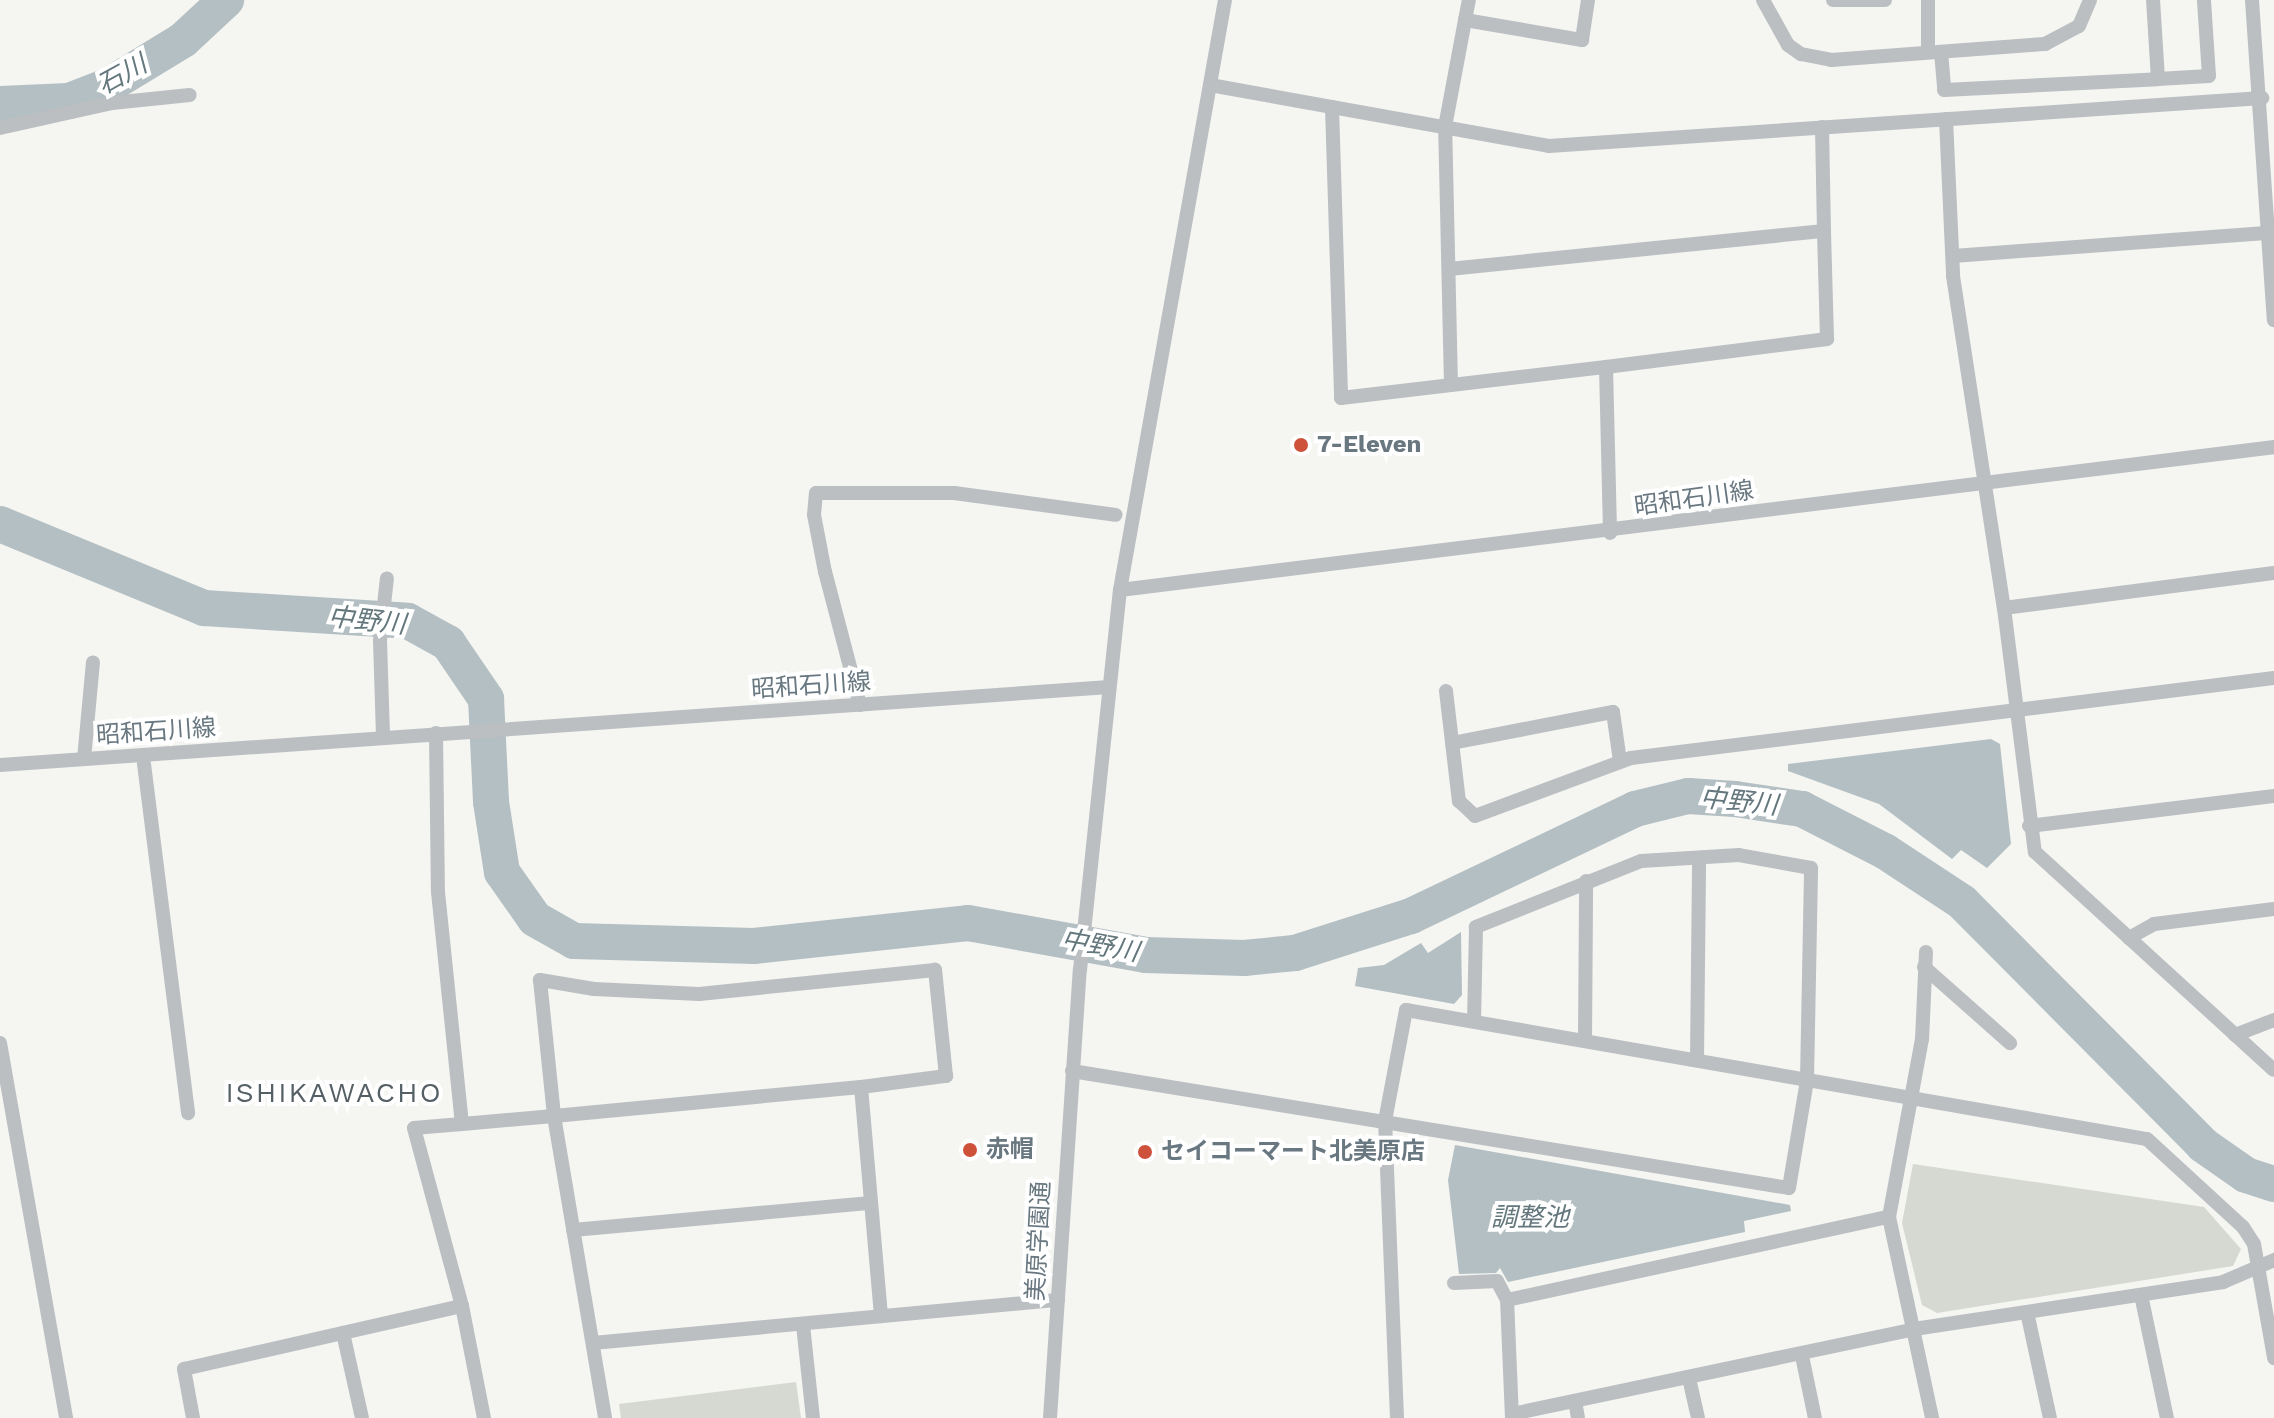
<!DOCTYPE html>
<html>
<head>
<meta charset="utf-8">
<style>
	body { margin:0 }
	#map { position:relative; width:2274px; height:1418px; overflow:hidden; background:#f5f5f2; font-family:"Work Sans","Noto Sans JP",sans-serif }
	div>[style] { position:absolute }
	.green>* { inset:0; background:#d5d9d2 }
	.water>* { inset:0; background:#b3bfc2 }
	.river>* { height:36px; margin:-18px; padding:0 18px; transform-origin:18px; border-radius:18px; background:#b3bfc2 }
	.minor>* { height:14px; margin:-7px; padding:0 7px; transform-origin:7px; border-radius:7px; background:#bbbfc2 }
	.dots>* { width:22px; height:22px; translate:-50% -50%; box-sizing:border-box; border:4px solid #fff; border-radius:50% }
	span { translate:-50% -50%; white-space:nowrap; text-align:center; line-height:1.15; -webkit-text-stroke:8px #fff; paint-order:stroke }
	.poi-label { font-size:24px; color:#687780; font-weight:700 }
	.left { translate:0 -50%; text-align:left }
	.street-label { font-size:24px; color:#687780 }
	.water-label { font-size:26px; color:#63777c; font-style:italic }
	.quarter-label { font-size:28px; color:#555f66; letter-spacing:2px }
</style>
</head>
<body>
<div id="map">
	<div class="green">
		<i style="clip-path:polygon(1913px 1164px,2204px 1207px,2241px 1249px,2233px 1266px,1937px 1313px,1922px 1305px,1902px 1223px)"></i>
		<i style="clip-path:polygon(796px 1382px,801px 1418px,621px 1418px,619px 1404px)"></i>
	</div>
	<div class="water">
		<i style="clip-path:polygon(1991px 739px,2000px 744px,2011px 844px,1987px 868px,1961px 850px,1952px 859px,1879px 804px,1788px 771px,1788px 764px)"></i>
		<i style="clip-path:polygon(1461px 932px,1462px 995px,1454px 1004px,1355px 986px,1358px 968px,1384px 965px,1421px 943px,1428px 953px)"></i>
		<i style="clip-path:polygon(1455px 1145px,1790px 1205px,1791px 1211px,1744px 1221px,1745px 1232px,1508px 1282px,1500px 1268px,1496px 1273px,1459px 1274px,1448px 1180px)"></i>
	</div>
	<div class="river">
		<i style="left:0;top:104px;width:69px;rotate:-2.5deg"></i>
		<i style="left:69px;top:101px;width:40px;rotate:-21deg"></i>
		<i style="left:106px;top:87px;width:90px;rotate:-31.4deg"></i>
		<i style="left:183px;top:40px;width:59px;rotate:-42.9deg"></i>
		<i style="left:0;top:524px;width:221px;rotate:22.4deg"></i>
		<i style="left:204px;top:608px;width:204px;rotate:3.6deg"></i>
		<i style="left:408px;top:621px;width:46px;rotate:28.8deg"></i>
		<i style="left:448px;top:643px;width:68px;rotate:55.8deg"></i>
		<i style="left:486px;top:699px;width:103px;rotate:87.2deg"></i>
		<i style="left:491px;top:802px;width:71px;rotate:81.1deg"></i>
		<i style="left:502px;top:872px;width:57px;rotate:54.9deg"></i>
		<i style="left:535px;top:919px;width:45px;rotate:29.4deg"></i>
		<i style="left:574px;top:941px;width:180px;rotate:1.6deg"></i>
		<i style="left:754px;top:946px;width:215px;rotate:-6.1deg"></i>
		<i style="left:968px;top:923px;width:181px;rotate:10.2deg"></i>
		<i style="left:1146px;top:955px;width:98px;rotate:1.8deg"></i>
		<i style="left:1244px;top:958px;width:51px;rotate:-5.6deg"></i>
		<i style="left:1295px;top:953px;width:122px;rotate:-17.7deg"></i>
		<i style="left:1411px;top:916px;width:248px;rotate:-25.5deg"></i>
		<i style="left:1635px;top:809px;width:55px;rotate:-13.8deg"></i>
		<i style="left:1688px;top:796px;width:47px;rotate:3.7deg"></i>
		<i style="left:1735px;top:799px;width:68px;rotate:8.5deg"></i>
		<i style="left:1802px;top:809px;width:94px;rotate:27.1deg"></i>
		<i style="left:1886px;top:852px;width:91px;rotate:33.3deg"></i>
		<i style="left:1962px;top:902px;width:342px;rotate:45.2deg"></i>
		<i style="left:2203px;top:1145px;width:52px;rotate:34.9deg"></i>
		<i style="left:2246px;top:1175px;width:29px;rotate:18deg"></i>
	</div>
	<div class="minor">
		<i style="left:1763px;top:0;width:51px;rotate:60.9deg"></i>
		<i style="left:1788px;top:45px;width:16px;rotate:35deg"></i>
		<i style="left:1801px;top:54px;width:31px;rotate:11deg"></i>
		<i style="left:1831px;top:60px;width:215px;rotate:-4.3deg"></i>
		<i style="left:2045px;top:44px;width:38px;rotate:-28deg"></i>
		<i style="left:2079px;top:26px;width:28px;rotate:-67deg"></i>
		<i style="left:1833px;top:0;width:52px"></i>
		<i style="left:1928px;top:0;width:51px;rotate:90deg"></i>
		<i style="left:2252px;top:0;width:321px;rotate:86.1deg"></i>
		<i style="left:1465px;top:20px;width:20px;rotate:-79deg"></i>
		<i style="left:1941px;top:52px;width:38px;rotate:85deg"></i>
		<i style="left:1944px;top:90px;width:214px;rotate:-2.9deg"></i>
		<i style="left:2158px;top:79px;width:79px;rotate:-93.6deg"></i>
		<i style="left:2158px;top:79px;width:51px;rotate:-3.4deg"></i>
		<i style="left:2209px;top:76px;width:76px;rotate:-93.8deg"></i>
		<i style="left:1210px;top:85px;width:344px;rotate:10.2deg"></i>
		<i style="left:1549px;top:146px;width:715px;rotate:-3.85deg"></i>
		<i style="left:1332px;top:107px;width:291px;rotate:88.2deg"></i>
		<i style="left:1341px;top:398px;width:267px;rotate:-6.7deg"></i>
		<i style="left:1606px;top:367px;width:166px;rotate:88.6deg"></i>
		<i style="left:1946px;top:119px;width:157px;rotate:87.4deg"></i>
		<i style="left:1953px;top:276px;width:336px;rotate:81.3deg"></i>
		<i style="left:2004px;top:608px;width:246px;rotate:82.8deg"></i>
		<i style="left:2035px;top:852px;width:323px;rotate:42.4deg"></i>
		<i style="left:0;top:128px;width:115px;rotate:-12.6deg"></i>
		<i style="left:112px;top:103px;width:78px;rotate:-5.9deg"></i>
		<i style="left:1953px;top:256px;width:317px;rotate:-4.2deg"></i>
		<i style="left:1449px;top:269px;width:377px;rotate:-5.8deg"></i>
		<i style="left:1824px;top:231px;width:104px;rotate:-91.1deg"></i>
		<i style="left:1606px;top:367px;width:223px;rotate:-7.2deg"></i>
		<i style="left:1827px;top:339px;width:108px;rotate:-91.6deg"></i>
		<i style="left:1451px;top:385px;width:258px;rotate:-91.3deg"></i>
		<i style="left:1445px;top:127px;width:109px;rotate:-79.4deg"></i>
		<i style="left:1465px;top:20px;width:119px;rotate:9.7deg"></i>
		<i style="left:1582px;top:40px;width:40px;rotate:-81.5deg"></i>
		<i style="left:1120px;top:590px;width:1163px;rotate:-7.06deg"></i>
		<i style="left:2004px;top:608px;width:272px;rotate:-7.4deg"></i>
		<i style="left:1446px;top:691px;width:111px;rotate:83.3deg"></i>
		<i style="left:1459px;top:801px;width:22px;rotate:43deg"></i>
		<i style="left:1475px;top:816px;width:166px;rotate:-20.4deg"></i>
		<i style="left:1631px;top:758px;width:648px;rotate:-7.09deg"></i>
		<i style="left:860px;top:705px;width:138px;rotate:-104.7deg"></i>
		<i style="left:825px;top:572px;width:58px;rotate:-100.9deg"></i>
		<i style="left:814px;top:515px;width:22px;rotate:-85deg"></i>
		<i style="left:816px;top:493px;width:138px"></i>
		<i style="left:954px;top:493px;width:163px;rotate:7.7deg"></i>
		<i style="left:436px;top:733px;width:159px;rotate:89.3deg"></i>
		<i style="left:438px;top:892px;width:233px;rotate:84.1deg"></i>
		<i style="left:383px;top:736px;width:95px;rotate:-91.8deg"></i>
		<i style="left:380px;top:641px;width:63px;rotate:-83.7deg"></i>
		<i style="left:1452px;top:743px;width:164px;rotate:-10.9deg"></i>
		<i style="left:1613px;top:712px;width:49px;rotate:81.9deg"></i>
		<i style="left:84px;top:759px;width:97px;rotate:-84.7deg"></i>
		<i style="left:144px;top:764px;width:352px;rotate:82.8deg"></i>
		<i style="left:0;top:765px;width:1112px;rotate:-4.02deg"></i>
		<i style="left:2029px;top:826px;width:247px;rotate:-7deg"></i>
		<i style="left:2129px;top:938px;width:29px;rotate:-29deg"></i>
		<i style="left:2154px;top:924px;width:121px;rotate:-7.1deg"></i>
		<i style="left:1926px;top:952px;width:87px;rotate:92.6deg"></i>
		<i style="left:1922px;top:1039px;width:181px;rotate:100.5deg"></i>
		<i style="left:1889px;top:1217px;width:206px;rotate:77.9deg"></i>
		<i style="left:1924px;top:967px;width:115px;rotate:41.5deg"></i>
		<i style="left:2235px;top:1035px;width:42px;rotate:-21deg"></i>
		<i style="left:1585px;top:1041px;width:160px;rotate:-89.6deg"></i>
		<i style="left:0;top:1043px;width:381px;rotate:80deg"></i>
		<i style="left:1697px;top:1060px;width:202px;rotate:-89.4deg"></i>
		<i style="left:1072px;top:1071px;width:726px;rotate:9.27deg"></i>
		<i style="left:1789px;top:1188px;width:109px;rotate:-80.5deg"></i>
		<i style="left:1807px;top:1080px;width:212px;rotate:-88.9deg"></i>
		<i style="left:1811px;top:868px;width:73px;rotate:-169.8deg"></i>
		<i style="left:1739px;top:855px;width:98px;rotate:176.5deg"></i>
		<i style="left:1641px;top:861px;width:178px;rotate:158.2deg"></i>
		<i style="left:1476px;top:927px;width:94px;rotate:91.2deg"></i>
		<i style="left:861px;top:1087px;width:230px;rotate:85deg"></i>
		<i style="left:573px;top:1230px;width:299px;rotate:-5.2deg"></i>
		<i style="left:1454px;top:1283px;width:43px;rotate:-2.7deg"></i>
		<i style="left:1497px;top:1281px;width:21px;rotate:62deg"></i>
		<i style="left:2141px;top:1295px;width:126px;rotate:78.1deg"></i>
		<i style="left:2027px;top:1312px;width:108px;rotate:77.8deg"></i>
		<i style="left:803px;top:1325px;width:94px;rotate:83.9deg"></i>
		<i style="left:343px;top:1333px;width:87px;rotate:77.4deg"></i>
		<i style="left:593px;top:1343px;width:467px;rotate:-5.3deg"></i>
		<i style="left:1802px;top:1356px;width:63px;rotate:78.2deg"></i>
		<i style="left:1689px;top:1378px;width:41px;rotate:77.3deg"></i>
		<i style="left:1575px;top:1401px;width:17px;rotate:80deg"></i>
		<i style="left:1512px;top:1414px;width:411px;rotate:-11.9deg"></i>
		<i style="left:1914px;top:1329px;width:313px;rotate:-8.6deg"></i>
		<i style="left:2223px;top:1282px;width:56px;rotate:-23.3deg"></i>
		<i style="left:193px;top:1418px;width:50px;rotate:-100.4deg"></i>
		<i style="left:184px;top:1369px;width:285px;rotate:-12.8deg"></i>
		<i style="left:484px;top:1418px;width:114px;rotate:-101.1deg"></i>
		<i style="left:462px;top:1306px;width:184px;rotate:-105.1deg"></i>
		<i style="left:414px;top:1128px;width:48px;rotate:-4.8deg"></i>
		<i style="left:462px;top:1124px;width:92px;rotate:-5deg"></i>
		<i style="left:554px;top:1116px;width:308px;rotate:-5.4deg"></i>
		<i style="left:861px;top:1087px;width:86px;rotate:-7.4deg"></i>
		<i style="left:946px;top:1076px;width:107px;rotate:-95.9deg"></i>
		<i style="left:935px;top:970px;width:237px;rotate:174.2deg"></i>
		<i style="left:699px;top:994px;width:105px;rotate:-177.3deg"></i>
		<i style="left:594px;top:989px;width:55px;rotate:-170.5deg"></i>
		<i style="left:540px;top:980px;width:137px;rotate:84.1deg"></i>
		<i style="left:554px;top:1116px;width:306px;rotate:80.4deg"></i>
		<i style="left:1050px;top:1418px;width:449px;rotate:-86.2deg"></i>
		<i style="left:1080px;top:970px;width:382px;rotate:-84deg"></i>
		<i style="left:1120px;top:590px;width:599px;rotate:-79.91deg"></i>
		<i style="left:1397px;top:1418px;width:297px;rotate:-92.3deg"></i>
		<i style="left:1385px;top:1121px;width:113px;rotate:-79.3deg"></i>
		<i style="left:1406px;top:1010px;width:752px;rotate:9.88deg"></i>
		<i style="left:2147px;top:1139px;width:130px;rotate:42.5deg"></i>
		<i style="left:2243px;top:1227px;width:20px;rotate:57deg"></i>
		<i style="left:2254px;top:1244px;width:116px;rotate:80deg"></i>
		<i style="left:1512px;top:1418px;width:118px;rotate:-92.4deg"></i>
		<i style="left:1507px;top:1300px;width:391px;rotate:-12.3deg"></i>
	</div>
	<div class="dots">
		<i style="left:1301px;top:445px;background:#ce523a"></i>
		<i style="left:970px;top:1150px;background:#ce523a"></i>
		<i style="left:1145px;top:1152px;background:#ce523a"></i>
	</div>
	<div class="poi-label">
		<span class="left" style="left:1317px;top:445px">7-Eleven</span>
		<span class="left" style="left:986px;top:1150px">赤帽</span>
		<span class="left" style="left:1161px;top:1152px">セイコーマート北美原店</span>
	</div>
	<div class="street-label">
		<span style="left:1694px;top:499px;rotate:-8deg">昭和石川線</span>
		<span style="left:811px;top:686px;rotate:-4deg">昭和石川線</span>
		<span style="left:156px;top:732px;rotate:-4deg">昭和石川線</span>
		<span style="left:1039px;top:1241px;rotate:-87deg">美原学園通</span>
	</div>
	<div class="water-label">
		<span style="left:122px;top:75px;rotate:-29deg">石川</span>
		<span style="left:367px;top:621px;rotate:6deg">中野川</span>
		<span style="left:1739px;top:802px;rotate:6deg">中野川</span>
		<span style="left:1100px;top:946px;rotate:10deg">中野川</span>
		<span style="left:1530px;top:1218px">調整池</span>
	</div>
	<div class="quarter-label">
		<span style="left:334px;top:1093px">ISHIKAWACHO</span>
	</div>
</div>
</body>
</html>
